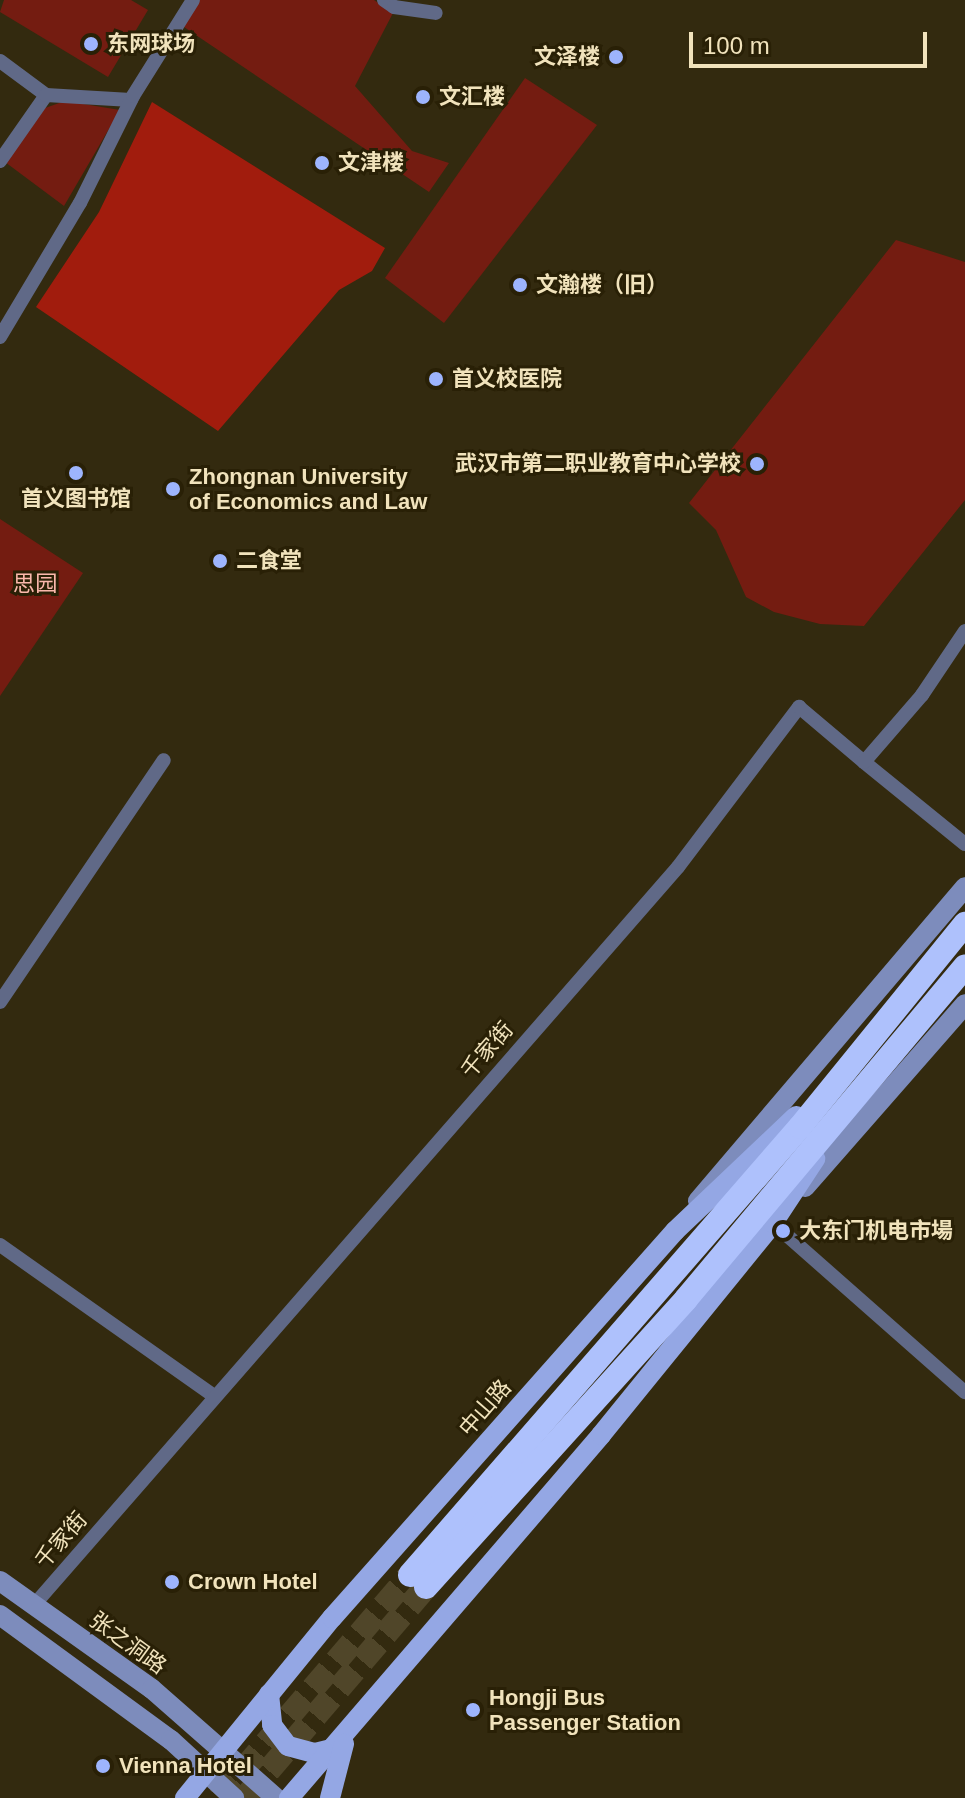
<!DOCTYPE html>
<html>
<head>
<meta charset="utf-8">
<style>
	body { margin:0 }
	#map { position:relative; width:965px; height:1798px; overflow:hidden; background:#332a0f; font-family:Helvetica,"Noto Sans SC",sans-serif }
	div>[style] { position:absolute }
	.green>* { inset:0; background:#741c11 }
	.forest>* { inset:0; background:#a11c0d }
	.highway-tunnel>* { height:24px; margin-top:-12px; transform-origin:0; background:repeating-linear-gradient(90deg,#504629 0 24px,transparent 0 36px) }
	.street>* { height:14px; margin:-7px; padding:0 7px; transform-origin:7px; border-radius:7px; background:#606987 }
	.secondary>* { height:20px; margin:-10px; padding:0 10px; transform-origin:10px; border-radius:10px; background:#7d8cbc }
	.primary>* { height:20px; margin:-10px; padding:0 10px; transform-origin:10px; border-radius:10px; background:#94a7e4 }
	.highway>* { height:24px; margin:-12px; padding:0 12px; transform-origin:12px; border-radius:12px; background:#aec1fc }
	.dots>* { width:22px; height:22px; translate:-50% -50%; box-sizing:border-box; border:4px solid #292006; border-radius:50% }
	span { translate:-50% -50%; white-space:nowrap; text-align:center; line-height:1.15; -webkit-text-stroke:6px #292006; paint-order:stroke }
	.poi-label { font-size:22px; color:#f1e3bc; font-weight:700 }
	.left { translate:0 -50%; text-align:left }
	.right { translate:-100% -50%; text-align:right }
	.park-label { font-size:22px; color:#fbb8ac }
	.street-label { font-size:22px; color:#f1e3bc }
	.scale { position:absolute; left:689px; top:32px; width:238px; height:36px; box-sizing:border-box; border:4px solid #f1e3bc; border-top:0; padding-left:10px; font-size:24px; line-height:28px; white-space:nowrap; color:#f1e3bc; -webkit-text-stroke:6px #292006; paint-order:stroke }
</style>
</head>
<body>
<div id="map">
	<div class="green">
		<i style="clip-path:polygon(4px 0,131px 0,148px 10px,108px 77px,0 12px)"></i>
		<i style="clip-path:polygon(197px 0,374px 0,393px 13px,355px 86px,412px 151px,449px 163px,429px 192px,181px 25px)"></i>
		<i style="clip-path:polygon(525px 78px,597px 125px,444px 323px,385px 278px)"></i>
		<i style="clip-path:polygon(65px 101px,120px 110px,64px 206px,5px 162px,45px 108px)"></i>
		<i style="clip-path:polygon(896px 240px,965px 262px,965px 500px,864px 626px,820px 624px,774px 612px,746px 597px,716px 530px,689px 503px)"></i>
		<i style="clip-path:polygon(0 519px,83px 573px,0 696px)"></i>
	</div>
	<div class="forest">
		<i style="clip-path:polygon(152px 102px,385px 248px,372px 271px,339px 290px,218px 431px,36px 307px,99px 212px)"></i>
	</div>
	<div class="highway-tunnel">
		<i style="left:219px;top:1798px;width:294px;rotate:-49.4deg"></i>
		<i style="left:245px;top:1798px;width:278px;rotate:-49.4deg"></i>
	</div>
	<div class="street">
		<i style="left:384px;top:0;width:12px;rotate:35deg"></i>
		<i style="left:394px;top:7px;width:42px;rotate:8.1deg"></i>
		<i style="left:0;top:61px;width:57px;rotate:36.5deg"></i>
		<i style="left:0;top:161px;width:80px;rotate:-55.1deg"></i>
		<i style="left:46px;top:95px;width:85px;rotate:3.4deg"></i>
		<i style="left:0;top:337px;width:156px;rotate:-59.2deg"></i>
		<i style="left:80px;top:203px;width:119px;rotate:-63.6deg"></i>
		<i style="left:133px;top:96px;width:113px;rotate:-58deg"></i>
		<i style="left:864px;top:762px;width:130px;rotate:39.1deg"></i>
		<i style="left:0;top:1002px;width:292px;rotate:-55.9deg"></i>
		<i style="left:773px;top:1223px;width:256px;rotate:41.4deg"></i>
		<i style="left:0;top:1245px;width:262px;rotate:35.2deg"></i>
		<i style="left:34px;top:1605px;width:979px;rotate:-48.89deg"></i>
		<i style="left:678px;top:867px;width:201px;rotate:-52.9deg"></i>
		<i style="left:799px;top:707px;width:85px;rotate:40.2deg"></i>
		<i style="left:864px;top:762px;width:89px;rotate:-49.1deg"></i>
		<i style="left:922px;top:695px;width:77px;rotate:-56.1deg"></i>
	</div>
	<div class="secondary">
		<i style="left:805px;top:1187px;width:243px;rotate:-48.8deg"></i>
		<i style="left:698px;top:1201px;width:412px;rotate:-49.6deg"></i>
		<i style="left:0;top:1581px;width:186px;rotate:35.4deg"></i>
		<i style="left:152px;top:1689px;width:165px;rotate:41.3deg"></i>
		<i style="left:0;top:1615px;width:212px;rotate:36.2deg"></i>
		<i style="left:171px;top:1740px;width:86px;rotate:42.6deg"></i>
	</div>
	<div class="primary">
		<i style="left:269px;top:1694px;width:31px;rotate:84deg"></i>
		<i style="left:272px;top:1725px;width:26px;rotate:53deg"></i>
		<i style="left:288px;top:1746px;width:28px;rotate:15deg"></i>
		<i style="left:315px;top:1753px;width:21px;rotate:-14deg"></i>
		<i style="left:185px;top:1798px;width:232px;rotate:-50.8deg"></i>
		<i style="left:332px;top:1618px;width:517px;rotate:-48.45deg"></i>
		<i style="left:675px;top:1231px;width:167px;rotate:-43.5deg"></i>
		<i style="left:289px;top:1798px;width:479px;rotate:-49.3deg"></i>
		<i style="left:601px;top:1435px;width:273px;rotate:-50.9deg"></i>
		<i style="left:773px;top:1223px;width:77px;rotate:-56.7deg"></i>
		<i style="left:330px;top:1798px;width:56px;rotate:-75.5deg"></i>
	</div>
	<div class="highway">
		<i style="left:410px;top:1575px;width:594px;rotate:-48.96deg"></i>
		<i style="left:800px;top:1127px;width:262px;rotate:-50.9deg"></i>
		<i style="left:426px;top:1587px;width:388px;rotate:-47.9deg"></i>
		<i style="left:686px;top:1299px;width:434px;rotate:-50deg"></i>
	</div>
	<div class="dots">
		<i style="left:91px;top:44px;background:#9db4fd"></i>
		<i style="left:616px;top:57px;background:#9db4fd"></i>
		<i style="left:423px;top:97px;background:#9db4fd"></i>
		<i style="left:322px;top:163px;background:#9db4fd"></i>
		<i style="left:520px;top:285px;background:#9db4fd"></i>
		<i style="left:436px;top:379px;background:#9db4fd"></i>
		<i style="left:757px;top:464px;background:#9db4fd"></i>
		<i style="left:76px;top:473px;background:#9db4fd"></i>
		<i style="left:173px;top:489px;background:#9db4fd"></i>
		<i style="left:220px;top:561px;background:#9db4fd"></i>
		<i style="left:783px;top:1231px;background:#9db4fd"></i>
		<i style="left:172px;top:1582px;background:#9db4fd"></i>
		<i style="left:473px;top:1710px;background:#9db4fd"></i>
		<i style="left:103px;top:1766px;background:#9db4fd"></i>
	</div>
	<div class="poi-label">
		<span class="left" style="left:107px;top:44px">东网球场</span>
		<span class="right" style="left:600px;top:57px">文泽楼</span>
		<span class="left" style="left:439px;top:97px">文汇楼</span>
		<span class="left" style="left:338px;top:163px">文津楼</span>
		<span class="left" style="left:536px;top:285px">文瀚楼（旧）</span>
		<span class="left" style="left:452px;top:379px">首义校医院</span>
		<span class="right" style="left:741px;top:464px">武汉市第二职业教育中心学校</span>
		<span class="left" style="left:189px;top:489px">Zhongnan University<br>of Economics and Law</span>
		<span style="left:76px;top:499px">首义图书馆</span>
		<span class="left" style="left:236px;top:561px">二食堂</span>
		<span class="left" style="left:799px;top:1231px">大东门机电市場</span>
		<span class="left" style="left:188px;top:1582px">Crown Hotel</span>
		<span class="left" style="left:489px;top:1710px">Hongji Bus<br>Passenger Station</span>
		<span class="left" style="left:119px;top:1766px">Vienna Hotel</span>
	</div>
	<div class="park-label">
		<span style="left:35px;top:584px">思园</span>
	</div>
	<div class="street-label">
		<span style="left:487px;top:1050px;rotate:-49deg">千家街</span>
		<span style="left:485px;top:1408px;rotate:-49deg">中山路</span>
		<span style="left:61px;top:1540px;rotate:-49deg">千家街</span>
		<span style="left:128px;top:1643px;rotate:36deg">张之洞路</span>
	</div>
	<div class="scale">100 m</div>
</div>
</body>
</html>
